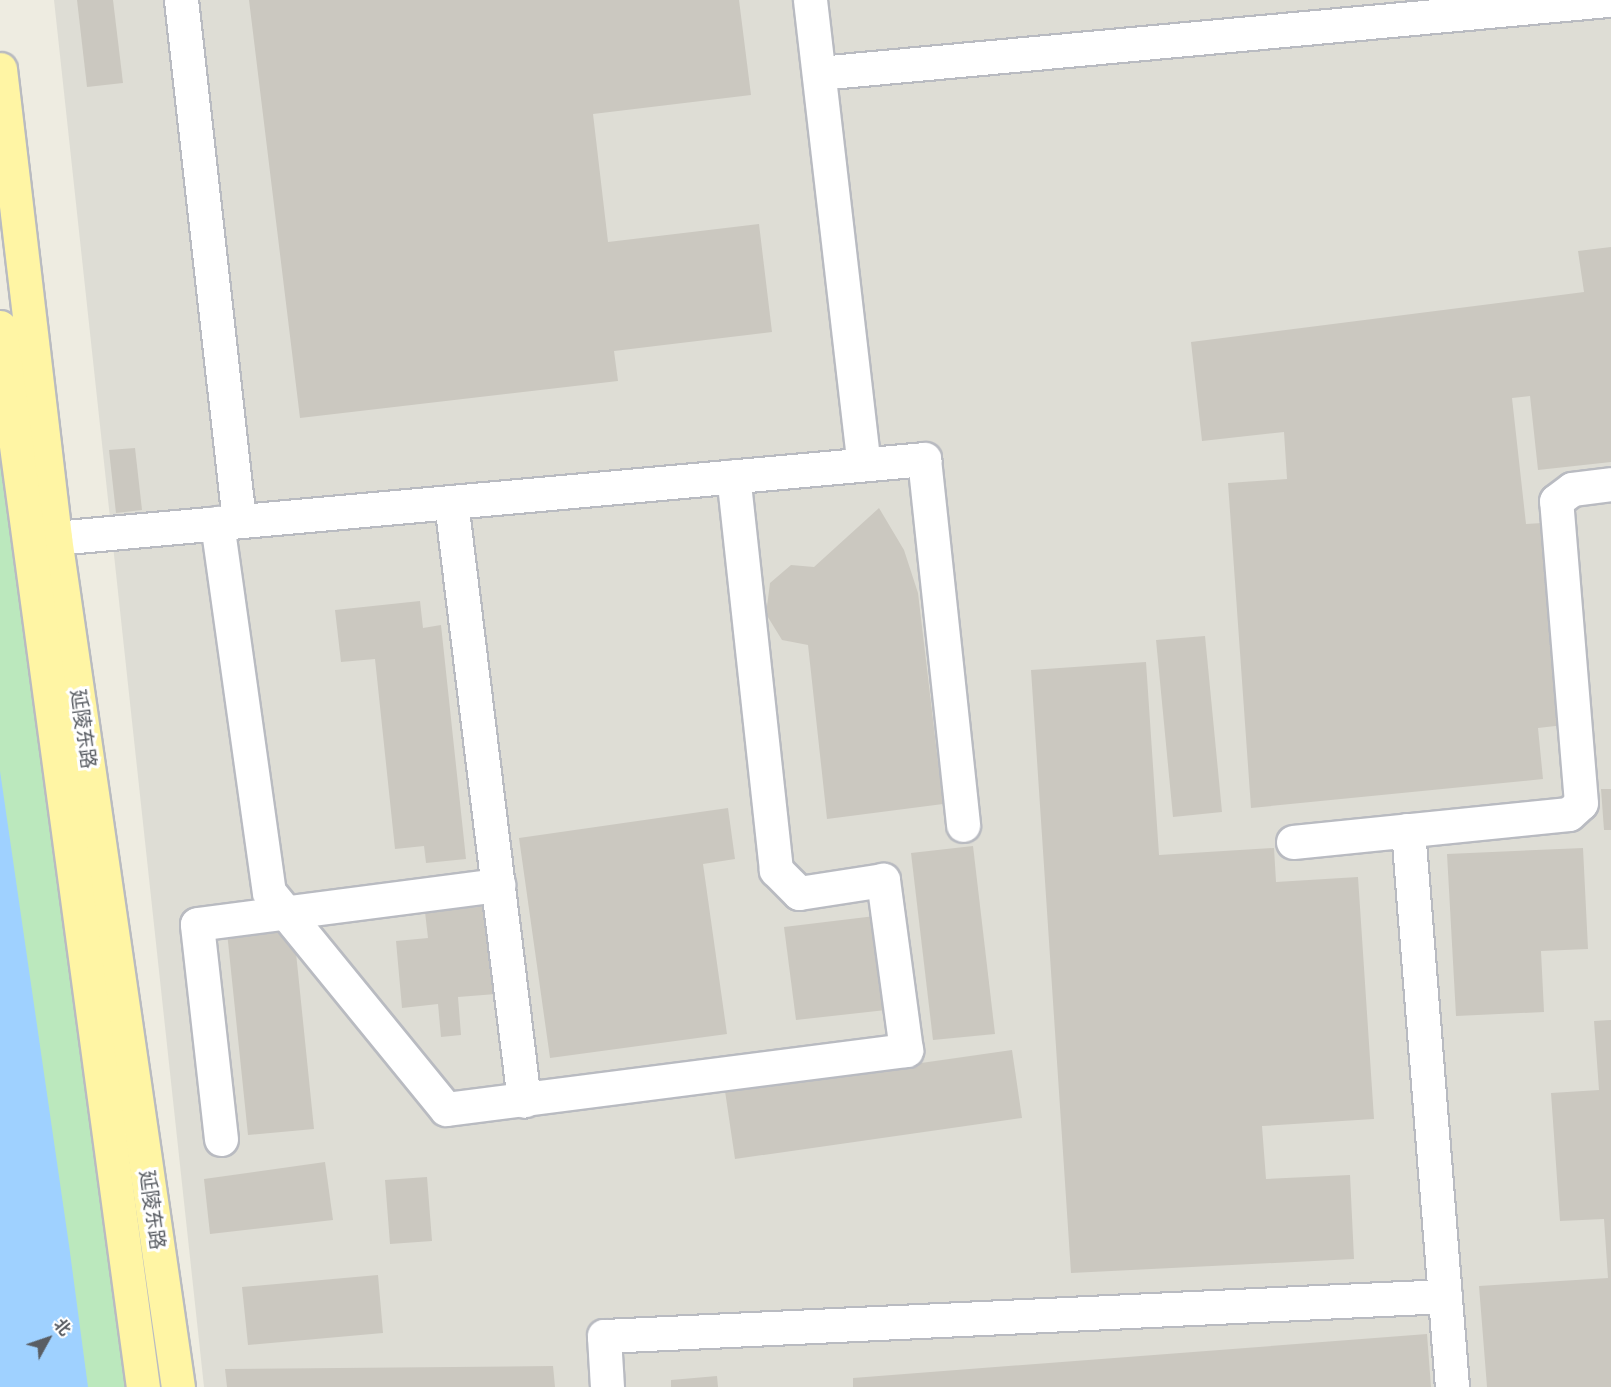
<!DOCTYPE html>
<html>
<head>
<meta charset="utf-8">
<style>
	body { margin:0 }
	#map { position:relative; width:1611px; height:1387px; overflow:hidden; background:#eeece1; font-family:"Fira Sans","Noto Sans SC",sans-serif }
	div>[style] { position:absolute }
	.industrial>* { inset:0; background:#deddd5 }
	.green>* { inset:0; background:#bbe8bd }
	.water>* { inset:0; background:#9fd1ff }
	.building>* { inset:0; background:#cbc8c0 }
	.roads { filter:drop-shadow(2px 0 #b9bbc1) drop-shadow(-2px 0 #b9bbc1) drop-shadow(0 2px #b9bbc1) drop-shadow(0 -2px #b9bbc1) }
	.minor>* { height:33px; margin:-16.5px; padding:0 16.5px; transform-origin:16.5px; border-radius:16.5px; background:#fff }
	.major>* { height:33px; margin:-16.5px; padding:0 16.5px; transform-origin:16.5px; border-radius:16.5px; background:#fff5a4 }
	span { translate:-50% -50%; white-space:nowrap; text-align:center; line-height:1.15; -webkit-text-stroke:6px #fff; paint-order:stroke }
	.street-label { font-size:20px; color:#595d63 }
	.north { position:absolute; left:18px; top:1309px; width:60px; height:60px; -webkit-text-stroke:4px #fff; paint-order:stroke; rotate:50deg; font-size:16px; font-weight:700; line-height:24px; text-align:center; color:#595d63 }
	.north::after { content:''; display:block; margin:auto; width:21px; height:27px; background:#595d63; clip-path:polygon(50% 0,100% 100%,50% 72%,0 100%) }
</style>
</head>
<body>
<div id="map">
	<div class="industrial">
		<i style="clip-path:polygon(54px 0,1611px 0,1611px 1387px,204px 1387px)"></i>
	</div>
	<div class="green">
		<i style="clip-path:polygon(0 439px,131px 1387px,55px 1387px,0 969px)"></i>
	</div>
	<div class="water">
		<i style="clip-path:polygon(0 771px,69px 1245px,88px 1387px,0 1387px)"></i>
	</div>
	<div class="building">
		<i style="clip-path:polygon(77px 0,113px 0,123px 83px,87px 87px)"></i>
		<i style="clip-path:polygon(249px 0,739px 0,751px 95px,593px 114px,608px 242px,759px 224px,772px 332px,614px 351px,618px 381px,300px 418px)"></i>
		<i style="clip-path:polygon(1611px 247px,1611px 462px,1538px 470px,1530px 396px,1512px 398px,1526px 524px,1542px 523px,1564px 725px,1538px 728px,1543px 779px,1251px 808px,1228px 483px,1287px 479px,1284px 432px,1202px 441px,1191px 342px,1584px 292px,1578px 251px)"></i>
		<i style="clip-path:polygon(135px 448px,142px 510px,116px 513px,109px 450px)"></i>
		<i style="clip-path:polygon(879px 508px,904px 550px,918px 593px,943px 804px,827px 819px,808px 645px,782px 640px,766px 614px,770px 583px,791px 565px,814px 567px)"></i>
		<i style="clip-path:polygon(420px 601px,423px 628px,441px 625px,466px 859px,426px 863px,424px 846px,395px 849px,375px 659px,341px 662px,335px 610px)"></i>
		<i style="clip-path:polygon(1205px 636px,1222px 812px,1173px 817px,1156px 640px)"></i>
		<i style="clip-path:polygon(1146px 662px,1159px 855px,1274px 848px,1276px 882px,1358px 877px,1374px 1119px,1262px 1126px,1266px 1179px,1350px 1175px,1354px 1259px,1071px 1273px,1031px 670px)"></i>
		<i style="clip-path:polygon(1601px 789px,1611px 789px,1611px 830px,1604px 830px)"></i>
		<i style="clip-path:polygon(728px 808px,735px 859px,703px 864px,727px 1034px,550px 1058px,519px 838px)"></i>
		<i style="clip-path:polygon(973px 846px,995px 1034px,933px 1040px,911px 853px)"></i>
		<i style="clip-path:polygon(1583px 848px,1588px 949px,1541px 951px,1544px 1012px,1456px 1016px,1447px 854px)"></i>
		<i style="clip-path:polygon(489px 906px,496px 994px,458px 997px,461px 1035px,441px 1037px,438px 1004px,402px 1008px,396px 941px,428px 938px,425px 912px)"></i>
		<i style="clip-path:polygon(875px 916px,886px 1010px,796px 1020px,784px 927px)"></i>
		<i style="clip-path:polygon(279px 927px,295px 943px,314px 1129px,248px 1135px,227px 932px)"></i>
		<i style="clip-path:polygon(1611px 1020px,1611px 1387px,1487px 1387px,1479px 1286px,1608px 1278px,1604px 1219px,1560px 1221px,1551px 1093px,1599px 1090px,1594px 1021px)"></i>
		<i style="clip-path:polygon(1012px 1050px,1022px 1118px,735px 1159px,725px 1091px)"></i>
		<i style="clip-path:polygon(325px 1162px,333px 1220px,210px 1234px,204px 1179px)"></i>
		<i style="clip-path:polygon(427px 1177px,432px 1241px,390px 1244px,385px 1180px)"></i>
		<i style="clip-path:polygon(378px 1275px,383px 1333px,248px 1345px,242px 1287px)"></i>
		<i style="clip-path:polygon(1427px 1334px,1431px 1387px,853px 1387px,853px 1378px)"></i>
		<i style="clip-path:polygon(553px 1366px,555px 1387px,227px 1387px,225px 1369px)"></i>
		<i style="clip-path:polygon(717px 1376px,718px 1387px,671px 1387px,671px 1380px)"></i>
	</div>
	<div class="roads">
		<div class="minor">
			<i style="left:181px;top:0;width:524px;rotate:83.65deg"></i>
			<i style="left:810px;top:0;width:467px;rotate:83.4deg"></i>
			<i style="left:819px;top:73px;width:792px;rotate:-5.29deg"></i>
			<i style="left:451px;top:502px;width:603px;rotate:83.05deg"></i>
			<i style="left:217px;top:523px;width:373px;rotate:82deg"></i>
			<i style="left:269px;top:892px;width:280px;rotate:50.8deg"></i>
			<i style="left:446px;top:1109px;width:464px;rotate:-7.3deg"></i>
			<i style="left:906px;top:1050px;width:172px;rotate:-97.7deg"></i>
			<i style="left:883px;top:880px;width:85px;rotate:171.2deg"></i>
			<i style="left:799px;top:893px;width:33px;rotate:-135deg"></i>
			<i style="left:776px;top:870px;width:396px;rotate:-96.2deg"></i>
			<i style="left:55px;top:538px;width:873px;rotate:-5.19deg"></i>
			<i style="left:924px;top:459px;width:368px;rotate:83.9deg"></i>
			<i style="left:1408px;top:830px;width:559px;rotate:85.48deg"></i>
			<i style="left:1293px;top:842px;width:277px;rotate:-5.8deg"></i>
			<i style="left:1569px;top:814px;width:16px;rotate:-43deg"></i>
			<i style="left:1581px;top:803px;width:303px;rotate:-94.7deg"></i>
			<i style="left:1556px;top:501px;width:20px;rotate:-37deg"></i>
			<i style="left:1572px;top:489px;width:39px;rotate:-7deg"></i>
			<i style="left:221px;top:1139px;width:216px;rotate:-96.4deg"></i>
			<i style="left:197px;top:924px;width:304px;rotate:-7.4deg"></i>
			<i style="left:607px;top:1387px;width:51px;rotate:-93.4deg"></i>
			<i style="left:604px;top:1336px;width:842px;rotate:-2.72deg"></i>
		</div>
		<div class="major">
			<i style="left:0;top:69px;width:472px;rotate:83.3deg"></i>
			<i style="left:55px;top:538px;width:858px;rotate:81.76deg"></i>
			<i style="left:0;top:327px;width:1070px;rotate:82.32deg"></i>
		</div>
	</div>
	<div class="street-label">
		<span style="left:83px;top:729px;rotate:82deg">延陵东路</span>
		<span style="left:152px;top:1210px;rotate:82deg">延陵东路</span>
	</div>
	<div class="north">北</div>
</div>
</body>
</html>
